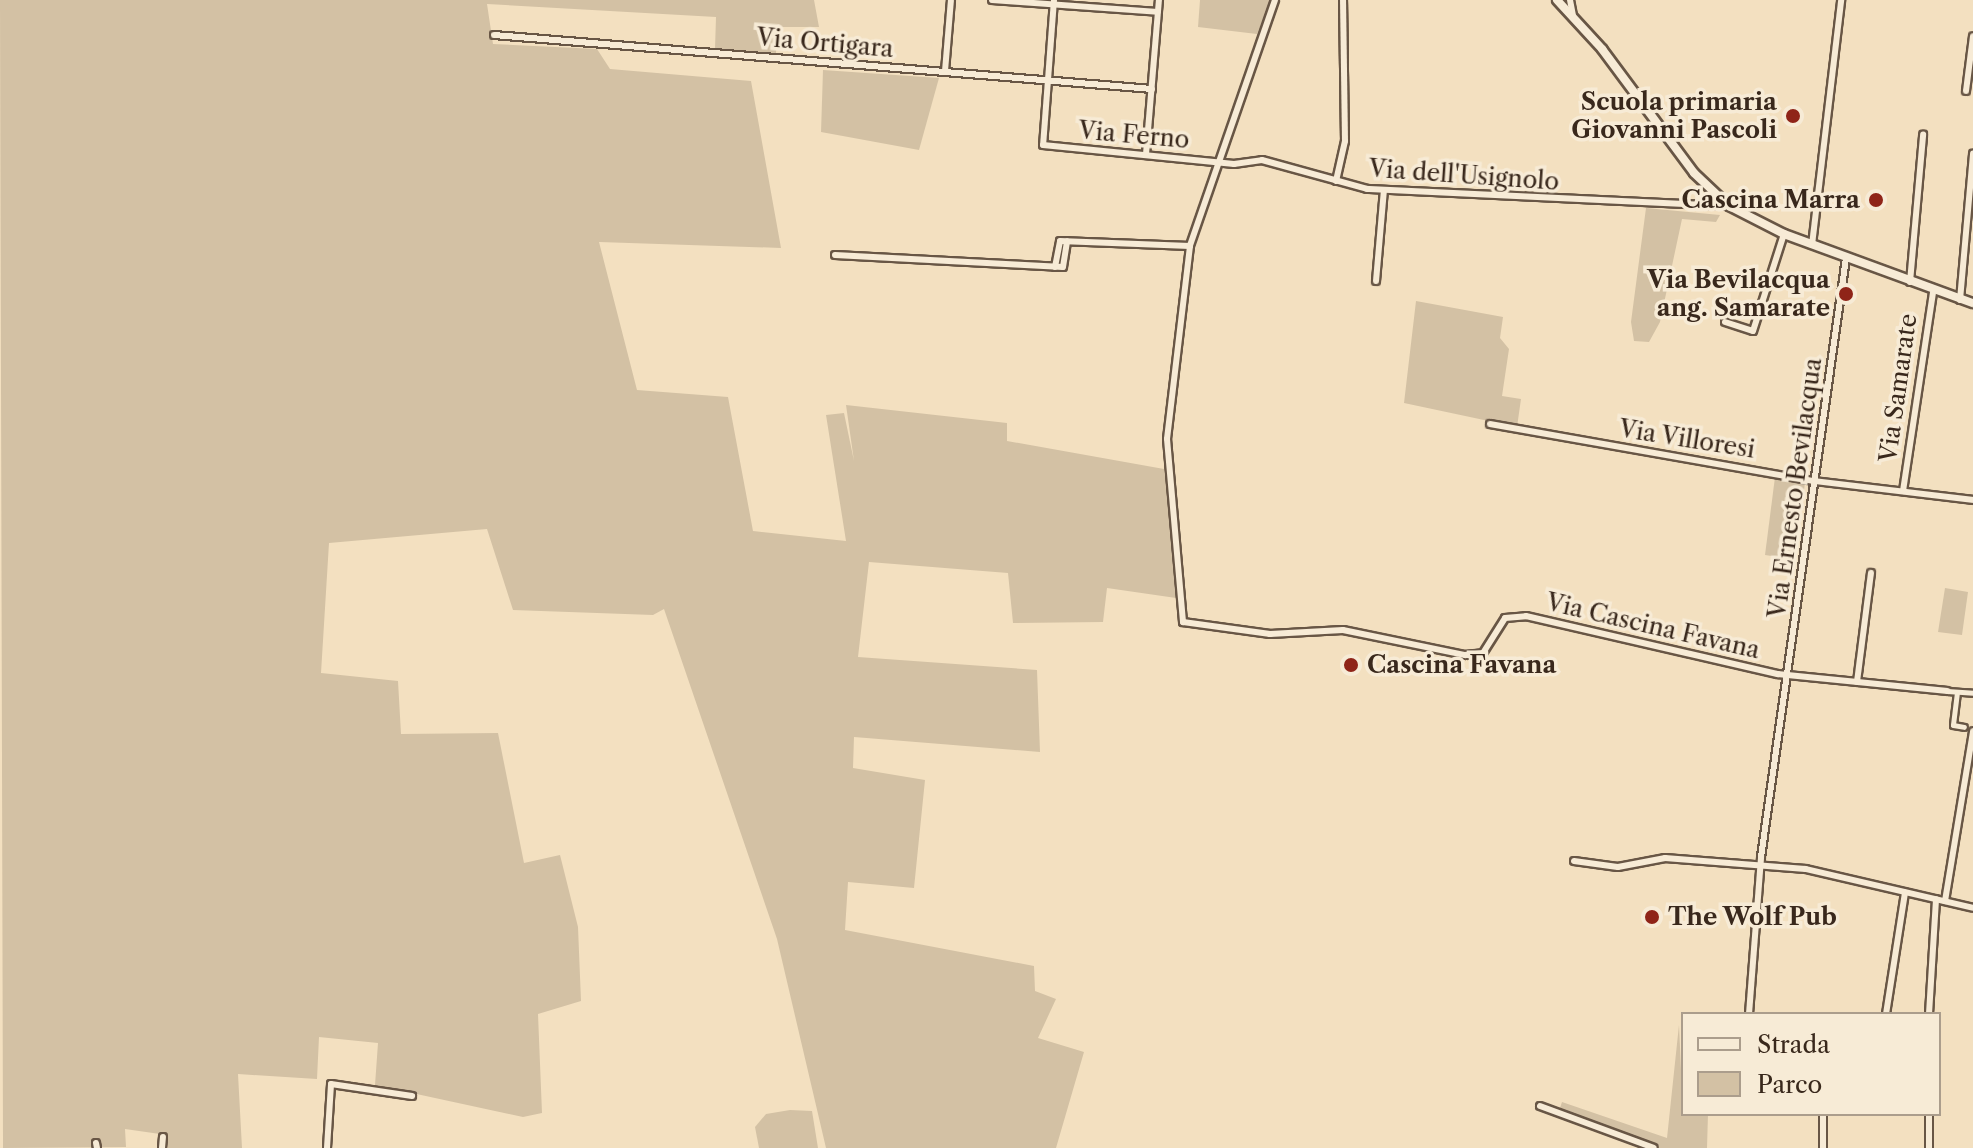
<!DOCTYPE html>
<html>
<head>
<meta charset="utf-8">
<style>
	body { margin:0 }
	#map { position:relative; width:1973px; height:1148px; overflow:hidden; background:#f3e0c0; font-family:"Libre Caslon Text",serif }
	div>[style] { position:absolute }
	.green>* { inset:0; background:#d3c1a4 }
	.roads { filter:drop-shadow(2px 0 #685645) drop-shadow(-2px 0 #685645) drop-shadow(0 2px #685645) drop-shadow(0 -2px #685645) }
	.pedestrian>* { height:5px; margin:-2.5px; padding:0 2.5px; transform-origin:2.5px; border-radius:2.5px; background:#f7ebd6 }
	.minor>* { height:6px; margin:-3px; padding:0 3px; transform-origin:3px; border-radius:3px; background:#f7ebd6 }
	.tertiary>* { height:8px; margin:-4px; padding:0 4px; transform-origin:4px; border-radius:4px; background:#f7ebd6 }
	.dots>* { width:22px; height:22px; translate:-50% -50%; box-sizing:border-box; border:4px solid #f7ebd6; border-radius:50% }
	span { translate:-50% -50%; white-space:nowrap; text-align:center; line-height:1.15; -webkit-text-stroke:7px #f7ebd6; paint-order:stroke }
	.street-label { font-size:24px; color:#39281c }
	.poi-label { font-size:24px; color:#39281c; font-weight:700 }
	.right { translate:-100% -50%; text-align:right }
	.left { translate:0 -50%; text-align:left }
	.legend { position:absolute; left:1681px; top:1012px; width:260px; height:104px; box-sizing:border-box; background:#f7ebd6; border:2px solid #ab9d8c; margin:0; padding:10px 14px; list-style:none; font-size:24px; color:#39281c }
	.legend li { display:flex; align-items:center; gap:16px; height:40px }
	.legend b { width:40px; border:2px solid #ab9d8c }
</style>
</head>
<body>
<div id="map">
	<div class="green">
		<i style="clip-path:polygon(0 0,814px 0,819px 27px,777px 27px,776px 53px,715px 49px,716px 17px,487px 4px,493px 44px,597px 49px,610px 69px,751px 81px,781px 248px,599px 242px,637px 390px,728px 397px,753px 531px,846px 541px,826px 415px,844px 413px,854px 461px,846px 405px,1007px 423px,1007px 441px,1164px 469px,1183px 599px,1107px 588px,1103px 622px,1013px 623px,1008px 573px,869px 562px,858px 657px,1037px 670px,1040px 752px,854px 737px,853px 768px,925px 780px,914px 888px,848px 882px,845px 930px,1034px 966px,1035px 991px,1056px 999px,1038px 1038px,1084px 1052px,1056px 1148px,826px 1148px,777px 939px,664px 609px,653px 615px,513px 610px,487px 529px,329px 543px,321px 673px,398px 681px,401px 734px,498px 733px,524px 863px,560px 855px,578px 927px,581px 1001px,538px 1014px,542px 1113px,523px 1117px,375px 1085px,378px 1043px,319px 1037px,317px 1079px,238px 1074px,242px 1148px,166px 1148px,167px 1135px,125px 1129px,126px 1147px,3px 1148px)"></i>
		<i style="clip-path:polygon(1200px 0,1271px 0,1257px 34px,1198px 27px)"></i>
		<i style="clip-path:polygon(823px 70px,939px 78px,919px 150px,821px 132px)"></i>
		<i style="clip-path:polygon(1646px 208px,1720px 215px,1716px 222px,1682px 219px,1660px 322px,1649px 342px,1634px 341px,1631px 322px)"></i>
		<i style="clip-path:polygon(1416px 301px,1503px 317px,1500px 338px,1509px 349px,1502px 396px,1521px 399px,1517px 427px,1404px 403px)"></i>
		<i style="clip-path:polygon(1775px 477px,1805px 483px,1796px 548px,1785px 558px,1765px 555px)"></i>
		<i style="clip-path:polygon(1945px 588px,1968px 592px,1962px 635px,1938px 632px)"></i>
		<i style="clip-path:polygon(1679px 1025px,1683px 1114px,1708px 1114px,1707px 1148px,1654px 1148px,1558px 1114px,1562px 1102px,1667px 1138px)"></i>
		<i style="clip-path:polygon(790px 1110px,812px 1111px,818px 1148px,759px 1148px,755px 1127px,766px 1114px)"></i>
	</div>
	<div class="roads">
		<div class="pedestrian">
			<i style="left:1947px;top:691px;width:26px;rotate:4deg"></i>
			<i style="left:1957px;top:692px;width:33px;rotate:97deg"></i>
			<i style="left:1953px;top:725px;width:11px;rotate:10deg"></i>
		</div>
		<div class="minor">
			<i style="left:992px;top:0;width:166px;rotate:4.1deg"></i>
			<i style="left:1054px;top:0;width:145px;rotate:94.3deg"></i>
			<i style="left:1043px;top:145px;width:192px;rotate:5.7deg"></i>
			<i style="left:1234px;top:164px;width:28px;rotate:-8deg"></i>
			<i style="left:1262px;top:160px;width:109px;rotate:15.4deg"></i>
			<i style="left:1367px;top:189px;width:362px;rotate:2.7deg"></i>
			<i style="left:1275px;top:0;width:260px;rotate:109.1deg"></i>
			<i style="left:1190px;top:246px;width:194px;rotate:96.8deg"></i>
			<i style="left:1167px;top:439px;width:184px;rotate:85deg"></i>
			<i style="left:1183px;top:622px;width:88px;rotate:7.9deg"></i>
			<i style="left:1270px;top:634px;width:73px;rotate:-3.1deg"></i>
			<i style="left:1343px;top:630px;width:125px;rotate:11.6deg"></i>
			<i style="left:1465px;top:655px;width:18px;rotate:-6deg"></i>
			<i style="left:1483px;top:653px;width:41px;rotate:-57.8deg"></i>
			<i style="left:1505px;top:618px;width:21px;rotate:-5deg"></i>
			<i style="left:1526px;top:616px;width:259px;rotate:13deg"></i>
			<i style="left:1778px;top:674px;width:170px;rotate:5.7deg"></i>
			<i style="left:1570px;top:0;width:15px;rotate:79deg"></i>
			<i style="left:494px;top:35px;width:660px;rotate:4.69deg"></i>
			<i style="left:945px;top:71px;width:71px;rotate:-85.2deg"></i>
			<i style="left:1966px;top:91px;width:55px;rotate:-82.7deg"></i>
			<i style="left:1146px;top:154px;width:155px;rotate:-85.2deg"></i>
			<i style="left:1336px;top:181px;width:41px;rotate:-77.3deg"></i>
			<i style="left:1345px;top:141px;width:141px;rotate:-90.8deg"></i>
			<i style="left:1812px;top:245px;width:247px;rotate:-83.2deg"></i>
			<i style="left:835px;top:255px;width:228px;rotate:3deg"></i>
			<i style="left:1063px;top:267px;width:26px;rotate:-81deg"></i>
			<i style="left:1055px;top:267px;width:26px;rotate:-79deg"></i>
			<i style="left:1060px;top:241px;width:130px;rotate:2.2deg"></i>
			<i style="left:1376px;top:281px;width:91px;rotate:-85deg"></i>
			<i style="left:1910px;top:282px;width:148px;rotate:-84.9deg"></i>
			<i style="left:1960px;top:300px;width:147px;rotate:-84.9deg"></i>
			<i style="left:1725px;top:322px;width:29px;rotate:18deg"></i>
			<i style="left:1753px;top:331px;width:102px;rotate:-72.3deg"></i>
			<i style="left:1490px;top:424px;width:329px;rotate:10deg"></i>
			<i style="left:1814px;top:481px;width:160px;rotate:6.8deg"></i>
			<i style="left:1903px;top:491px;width:201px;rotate:-81.4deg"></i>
			<i style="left:1857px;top:682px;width:110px;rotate:-82.7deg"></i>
			<i style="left:1574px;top:861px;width:44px;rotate:7.8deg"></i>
			<i style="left:1618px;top:867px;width:48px;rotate:-10.8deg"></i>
			<i style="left:1665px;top:858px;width:141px;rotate:4.5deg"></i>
			<i style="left:1806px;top:869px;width:171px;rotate:13.1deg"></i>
			<i style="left:1945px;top:901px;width:172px;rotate:-80.6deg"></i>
			<i style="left:1749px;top:1014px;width:157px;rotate:-85.6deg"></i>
			<i style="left:1761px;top:857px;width:605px;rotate:-81.92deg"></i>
			<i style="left:1886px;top:1014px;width:123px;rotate:-81.1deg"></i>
			<i style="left:1929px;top:1014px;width:115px;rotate:-86.5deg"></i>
			<i style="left:1540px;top:1106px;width:121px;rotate:20.2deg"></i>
			<i style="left:1929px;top:1114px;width:34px;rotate:90deg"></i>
			<i style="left:96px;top:1143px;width:5px;rotate:79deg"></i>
			<i style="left:162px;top:1148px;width:11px;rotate:-85deg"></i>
			<i style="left:327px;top:1148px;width:64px;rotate:-86.4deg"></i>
			<i style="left:331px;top:1084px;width:82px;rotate:8.4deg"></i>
			<i style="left:1823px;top:1148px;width:34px;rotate:-90deg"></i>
		</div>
		<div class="tertiary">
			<i style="left:1557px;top:0;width:67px;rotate:47.4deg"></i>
			<i style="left:1602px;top:49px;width:154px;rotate:53.4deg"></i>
			<i style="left:1694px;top:173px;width:48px;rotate:43.3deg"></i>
			<i style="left:1729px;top:206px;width:62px;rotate:27deg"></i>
			<i style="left:1784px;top:234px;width:201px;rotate:20.1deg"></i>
		</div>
	</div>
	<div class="dots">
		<i style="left:1793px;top:116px;background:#8f2418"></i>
		<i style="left:1876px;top:200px;background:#8f2418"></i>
		<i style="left:1846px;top:294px;background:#8f2418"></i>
		<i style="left:1351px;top:665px;background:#8f2418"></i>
		<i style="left:1652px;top:917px;background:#8f2418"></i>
	</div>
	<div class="street-label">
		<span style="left:825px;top:43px;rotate:5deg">Via Ortigara</span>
		<span style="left:1134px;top:135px;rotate:5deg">Via Ferno</span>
		<span style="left:1464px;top:175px;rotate:4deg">Via dell'Usignolo</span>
		<span style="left:1898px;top:388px;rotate:-82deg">Via Samarate</span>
		<span style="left:1687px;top:439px;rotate:9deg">Via Villoresi</span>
		<span style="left:1795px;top:488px;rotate:-82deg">Via Ernesto Bevilacqua</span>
		<span style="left:1653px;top:626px;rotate:13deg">Via Cascina Favana</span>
	</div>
	<div class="poi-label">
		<span class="right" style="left:1777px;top:116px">Scuola primaria<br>Giovanni Pascoli</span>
		<span class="right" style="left:1860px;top:200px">Cascina Marra</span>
		<span class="right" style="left:1830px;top:294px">Via Bevilacqua<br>ang. Samarate</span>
		<span class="left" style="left:1367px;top:665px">Cascina Favana</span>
		<span class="left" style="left:1668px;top:917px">The Wolf Pub</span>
	</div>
	<ul class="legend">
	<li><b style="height:10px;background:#f7ebd6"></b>Strada</li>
	<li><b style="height:22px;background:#d3c1a4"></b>Parco</li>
	</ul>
</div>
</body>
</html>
